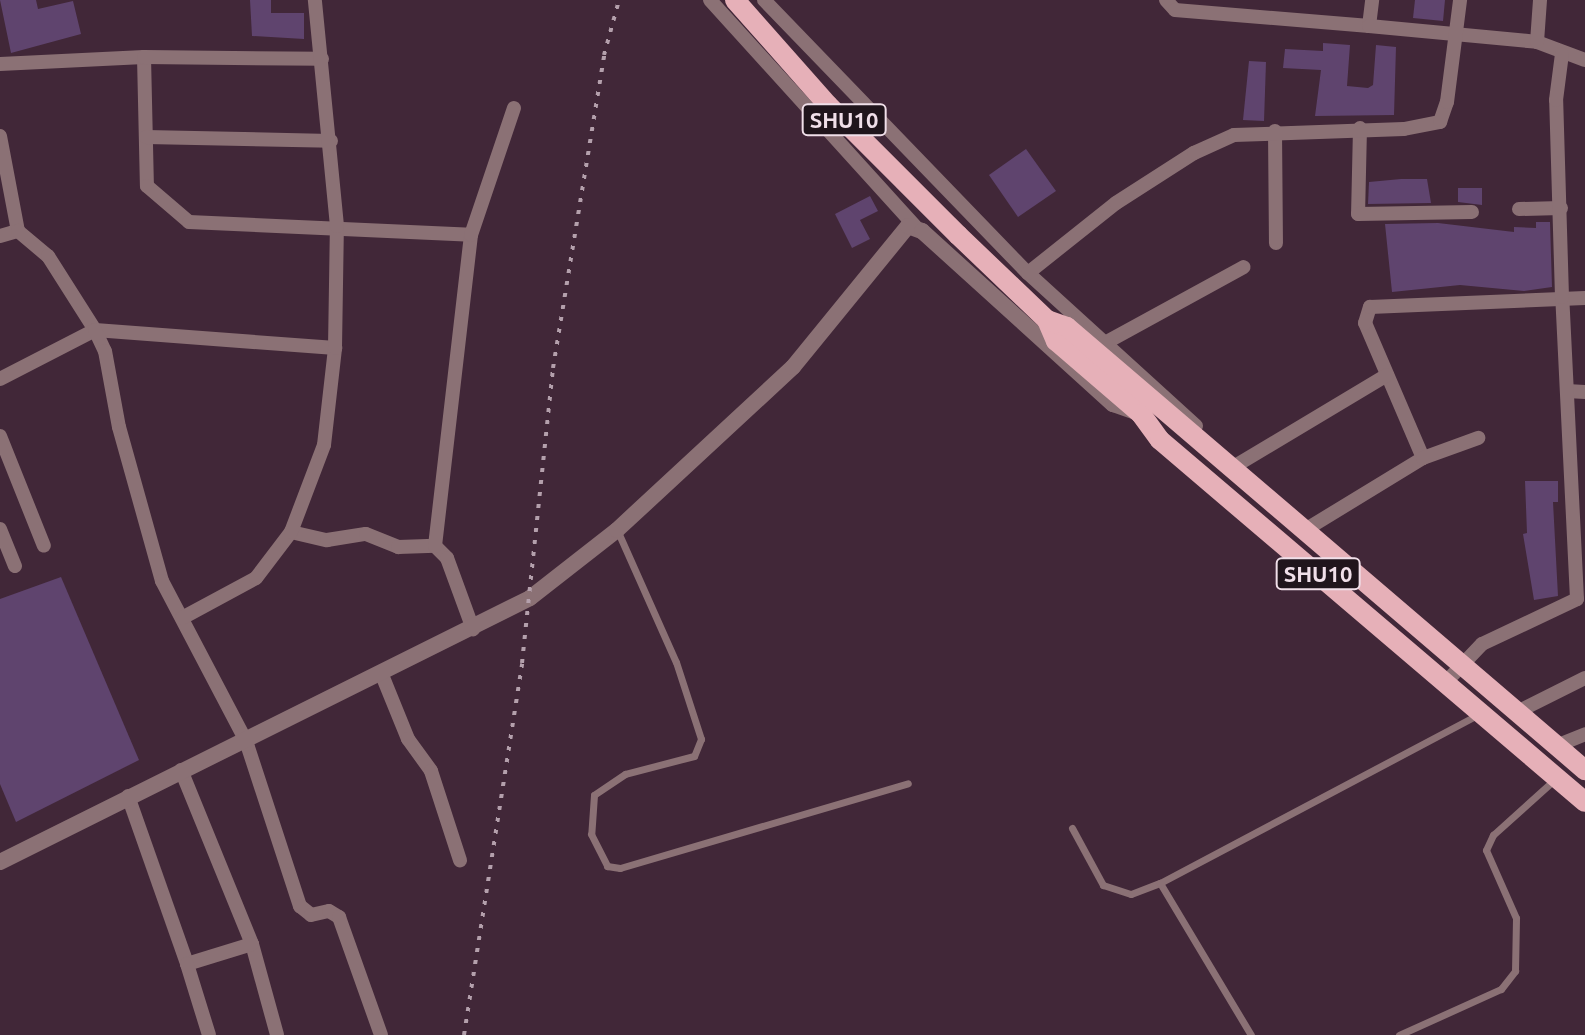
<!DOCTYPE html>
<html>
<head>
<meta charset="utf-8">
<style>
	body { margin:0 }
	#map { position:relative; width:1585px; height:1035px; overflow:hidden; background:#412738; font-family:Ubuntu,sans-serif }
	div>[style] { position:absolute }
	.building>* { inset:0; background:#5f446e }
	.service>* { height:7px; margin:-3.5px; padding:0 3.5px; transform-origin:3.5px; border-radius:3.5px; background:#8b7175 }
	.minor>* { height:14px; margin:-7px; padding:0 7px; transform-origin:7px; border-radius:7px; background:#8b7175 }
	.tertiary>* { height:16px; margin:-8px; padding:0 8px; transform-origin:8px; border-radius:8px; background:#8b7175 }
	.primary>* { height:20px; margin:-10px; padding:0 10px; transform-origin:10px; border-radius:10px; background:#e6b0b8 }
	.rail>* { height:4px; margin-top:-2px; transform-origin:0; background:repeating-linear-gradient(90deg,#b4a0ac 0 4px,transparent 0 12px) }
	.primary-bridge>* { height:20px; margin:-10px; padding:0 10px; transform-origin:10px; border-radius:10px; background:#e6b0b8 }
	span { translate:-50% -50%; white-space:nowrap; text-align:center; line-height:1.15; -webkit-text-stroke:6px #20151c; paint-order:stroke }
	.shield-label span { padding:2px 6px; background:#20151c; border:2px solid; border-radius:6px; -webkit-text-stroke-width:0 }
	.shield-label { font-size:22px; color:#f0dfe9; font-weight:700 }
</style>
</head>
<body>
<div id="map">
	<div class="building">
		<i style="clip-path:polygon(0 0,36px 0,38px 9px,73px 1px,81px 34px,11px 53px)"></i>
		<i style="clip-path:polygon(250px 0,271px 0,271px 13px,304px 13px,304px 39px,252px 36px)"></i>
		<i style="clip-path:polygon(1415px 0,1445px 0,1443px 21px,1413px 18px)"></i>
		<i style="clip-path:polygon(1323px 43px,1350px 45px,1347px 86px,1368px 88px,1373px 85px,1376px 45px,1396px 47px,1394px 115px,1315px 116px,1321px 70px,1283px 68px,1285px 49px,1323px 51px)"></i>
		<i style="clip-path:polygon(1249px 61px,1266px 62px,1264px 121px,1243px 120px)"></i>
		<i style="clip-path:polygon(1026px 149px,1056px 191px,1018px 217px,989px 175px)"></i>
		<i style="clip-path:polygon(1401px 179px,1427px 179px,1431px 203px,1368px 204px,1369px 182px)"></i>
		<i style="clip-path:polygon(1458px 188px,1482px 188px,1482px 205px,1458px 202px)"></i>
		<i style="clip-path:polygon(870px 196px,878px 211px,860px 220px,870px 239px,852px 248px,835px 214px)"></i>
		<i style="clip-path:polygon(1536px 222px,1550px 222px,1552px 287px,1524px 291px,1460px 285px,1392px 292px,1385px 224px,1438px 223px,1514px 232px,1514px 227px,1536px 228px)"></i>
		<i style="clip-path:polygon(1525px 481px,1558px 481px,1558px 502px,1553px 502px,1558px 596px,1534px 600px,1523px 534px,1527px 533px)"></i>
		<i style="clip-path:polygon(61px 577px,139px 760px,16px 822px,0 784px,0 599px)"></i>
	</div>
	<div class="service">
		<i style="left:618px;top:532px;width:142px;rotate:66deg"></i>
		<i style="left:676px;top:662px;width:81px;rotate:72deg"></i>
		<i style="left:701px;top:739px;width:18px;rotate:112deg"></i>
		<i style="left:694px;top:756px;width:71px;rotate:165.4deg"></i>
		<i style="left:625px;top:774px;width:37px;rotate:146deg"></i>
		<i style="left:594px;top:795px;width:39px;rotate:94deg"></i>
		<i style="left:591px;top:834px;width:36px;rotate:63deg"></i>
		<i style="left:607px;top:866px;width:13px;rotate:9deg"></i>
		<i style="left:620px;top:868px;width:300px;rotate:-16.4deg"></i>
		<i style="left:1072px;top:828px;width:65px;rotate:61.5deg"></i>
		<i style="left:1103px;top:885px;width:29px;rotate:18deg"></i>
		<i style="left:1131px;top:894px;width:31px;rotate:-21deg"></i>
		<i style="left:1160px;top:883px;width:177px;rotate:59.1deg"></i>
		<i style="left:1160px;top:883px;width:359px;rotate:-27.9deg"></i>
		<i style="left:1399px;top:1035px;width:112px;rotate:-24.3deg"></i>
		<i style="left:1501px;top:989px;width:23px;rotate:-52deg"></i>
		<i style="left:1515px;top:971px;width:53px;rotate:-88.9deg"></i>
		<i style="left:1516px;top:918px;width:74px;rotate:-113.8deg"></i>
		<i style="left:1486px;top:850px;width:17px;rotate:-65deg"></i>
		<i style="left:1493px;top:835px;width:82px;rotate:-42deg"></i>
	</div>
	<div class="minor">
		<i style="left:710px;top:0;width:305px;rotate:47.8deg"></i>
		<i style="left:764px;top:0;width:380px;rotate:46deg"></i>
		<i style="left:1166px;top:0;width:13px;rotate:48deg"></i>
		<i style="left:1175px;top:10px;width:195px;rotate:4.7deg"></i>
		<i style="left:1369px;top:26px;width:26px;rotate:-83deg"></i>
		<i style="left:1369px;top:26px;width:169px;rotate:5.4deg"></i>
		<i style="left:1537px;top:42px;width:51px;rotate:20.6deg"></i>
		<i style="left:1537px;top:42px;width:42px;rotate:-85.9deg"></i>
		<i style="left:144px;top:57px;width:129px;rotate:88.7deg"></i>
		<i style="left:147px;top:186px;width:55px;rotate:40.6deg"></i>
		<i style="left:189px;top:222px;width:282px;rotate:2.6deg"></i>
		<i style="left:0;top:64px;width:144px;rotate:-2.8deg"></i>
		<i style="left:144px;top:57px;width:178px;rotate:0.6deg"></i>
		<i style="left:1360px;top:128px;width:86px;rotate:91.3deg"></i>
		<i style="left:1358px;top:214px;width:114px;rotate:-1deg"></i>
		<i style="left:1275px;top:131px;width:112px;rotate:89.5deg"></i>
		<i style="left:0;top:136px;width:97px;rotate:79.3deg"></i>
		<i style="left:146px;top:137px;width:185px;rotate:1.2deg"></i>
		<i style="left:1519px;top:209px;width:42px;rotate:-1.4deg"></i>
		<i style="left:0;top:236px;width:19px;rotate:-16deg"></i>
		<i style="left:18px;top:231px;width:39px;rotate:40deg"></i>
		<i style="left:48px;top:256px;width:88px;rotate:57.6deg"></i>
		<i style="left:95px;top:330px;width:241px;rotate:4.3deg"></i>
		<i style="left:1105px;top:343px;width:158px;rotate:-28.7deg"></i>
		<i style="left:0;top:379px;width:107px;rotate:-27.3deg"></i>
		<i style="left:95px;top:330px;width:23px;rotate:65deg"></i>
		<i style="left:105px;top:351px;width:77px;rotate:79.6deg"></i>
		<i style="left:119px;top:427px;width:160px;rotate:74.4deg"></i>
		<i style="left:162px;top:581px;width:181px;rotate:62.3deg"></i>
		<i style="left:246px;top:741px;width:174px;rotate:71.9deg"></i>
		<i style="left:300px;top:906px;width:14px;rotate:39deg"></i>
		<i style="left:311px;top:915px;width:18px;rotate:-13deg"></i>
		<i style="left:329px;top:911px;width:12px;rotate:31deg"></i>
		<i style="left:339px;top:917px;width:125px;rotate:70.4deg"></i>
		<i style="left:1567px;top:391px;width:18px;rotate:3deg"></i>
		<i style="left:1196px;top:426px;width:227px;rotate:-137.7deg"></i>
		<i style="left:1028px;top:273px;width:112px;rotate:-38.5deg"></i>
		<i style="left:1116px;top:203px;width:93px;rotate:-32.7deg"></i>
		<i style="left:1194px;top:153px;width:44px;rotate:-24.2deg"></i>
		<i style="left:1234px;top:135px;width:170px;rotate:-2deg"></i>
		<i style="left:1404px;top:129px;width:37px;rotate:-11deg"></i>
		<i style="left:1440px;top:122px;width:21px;rotate:-71deg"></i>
		<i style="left:1447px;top:102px;width:103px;rotate:-82.7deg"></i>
		<i style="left:0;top:436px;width:118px;rotate:68.2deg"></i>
		<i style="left:1423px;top:458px;width:147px;rotate:-113.2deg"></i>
		<i style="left:1365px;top:323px;width:17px;rotate:-73deg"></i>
		<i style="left:1370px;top:307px;width:215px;rotate:-2.4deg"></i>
		<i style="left:1230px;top:469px;width:183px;rotate:-30.9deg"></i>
		<i style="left:0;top:529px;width:40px;rotate:68deg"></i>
		<i style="left:1305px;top:530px;width:138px;rotate:-31.4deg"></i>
		<i style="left:1423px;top:458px;width:59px;rotate:-20deg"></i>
		<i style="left:291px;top:532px;width:37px;rotate:13deg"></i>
		<i style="left:327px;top:540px;width:39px;rotate:-9deg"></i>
		<i style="left:366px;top:534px;width:35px;rotate:22deg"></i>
		<i style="left:398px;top:547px;width:37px;rotate:-2deg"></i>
		<i style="left:435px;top:546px;width:17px;rotate:45deg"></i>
		<i style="left:447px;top:558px;width:76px;rotate:69.9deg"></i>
		<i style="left:435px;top:546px;width:313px;rotate:-83.4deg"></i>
		<i style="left:471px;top:235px;width:134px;rotate:-71.3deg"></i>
		<i style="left:182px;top:618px;width:84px;rotate:-28.4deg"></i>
		<i style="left:256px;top:578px;width:58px;rotate:-52.7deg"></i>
		<i style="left:291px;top:532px;width:93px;rotate:-69.2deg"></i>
		<i style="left:324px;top:445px;width:98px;rotate:-83.5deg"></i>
		<i style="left:335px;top:348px;width:122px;rotate:-89.1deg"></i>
		<i style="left:337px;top:226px;width:227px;rotate:-95.6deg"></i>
		<i style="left:382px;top:675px;width:69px;rotate:67.9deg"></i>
		<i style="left:408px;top:739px;width:39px;rotate:54deg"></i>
		<i style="left:431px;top:771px;width:94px;rotate:72deg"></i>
		<i style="left:1444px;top:684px;width:55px;rotate:-46.5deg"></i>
		<i style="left:1482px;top:644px;width:105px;rotate:-25.3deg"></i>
		<i style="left:1577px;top:599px;width:302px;rotate:-92.8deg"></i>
		<i style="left:1562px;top:297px;width:197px;rotate:-91.7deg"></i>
		<i style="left:1556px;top:100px;width:46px;rotate:-82.6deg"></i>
		<i style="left:1517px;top:712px;width:76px;rotate:-26.6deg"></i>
		<i style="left:1556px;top:746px;width:31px;rotate:-22deg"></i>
		<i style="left:181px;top:770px;width:188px;rotate:67.8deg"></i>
		<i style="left:252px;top:944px;width:94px;rotate:74.6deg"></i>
		<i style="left:128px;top:796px;width:178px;rotate:70.6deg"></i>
		<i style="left:187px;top:964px;width:68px;rotate:-17.1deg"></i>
		<i style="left:187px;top:964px;width:74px;rotate:72.8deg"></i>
	</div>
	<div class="tertiary">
		<i style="left:0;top:862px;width:592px;rotate:-26.48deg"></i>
		<i style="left:530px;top:598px;width:110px;rotate:-38deg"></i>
		<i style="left:617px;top:530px;width:240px;rotate:-42.8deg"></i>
		<i style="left:793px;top:367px;width:182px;rotate:-50.8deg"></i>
		<i style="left:908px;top:226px;width:15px;rotate:20deg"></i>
		<i style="left:922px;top:231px;width:258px;rotate:42.2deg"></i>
		<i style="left:1113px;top:404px;width:24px;rotate:19deg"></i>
	</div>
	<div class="primary">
		<i style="left:958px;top:235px;width:123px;rotate:43.7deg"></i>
		<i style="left:1047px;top:320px;width:23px;rotate:67deg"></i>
		<i style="left:1056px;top:341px;width:112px;rotate:40.7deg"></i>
		<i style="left:1141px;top:414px;width:32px;rotate:54deg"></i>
		<i style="left:1160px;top:440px;width:558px;rotate:40.42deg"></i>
		<i style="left:1047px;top:320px;width:21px;rotate:19deg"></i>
		<i style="left:1067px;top:327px;width:682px;rotate:40.54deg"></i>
	</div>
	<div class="rail">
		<i style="left:464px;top:1035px;width:376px;rotate:-81.1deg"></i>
		<i style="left:522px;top:663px;width:297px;rotate:-84deg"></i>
		<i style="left:553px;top:368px;width:317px;rotate:-80.7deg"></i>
		<i style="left:604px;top:55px;width:57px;rotate:-74.7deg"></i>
	</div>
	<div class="primary-bridge">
		<i style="left:735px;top:0;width:140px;rotate:48.5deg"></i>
		<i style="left:828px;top:105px;width:184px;rotate:45deg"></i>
	</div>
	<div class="shield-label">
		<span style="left:844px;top:120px">SHU10</span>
		<span style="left:1318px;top:574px">SHU10</span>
	</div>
</div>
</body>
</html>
